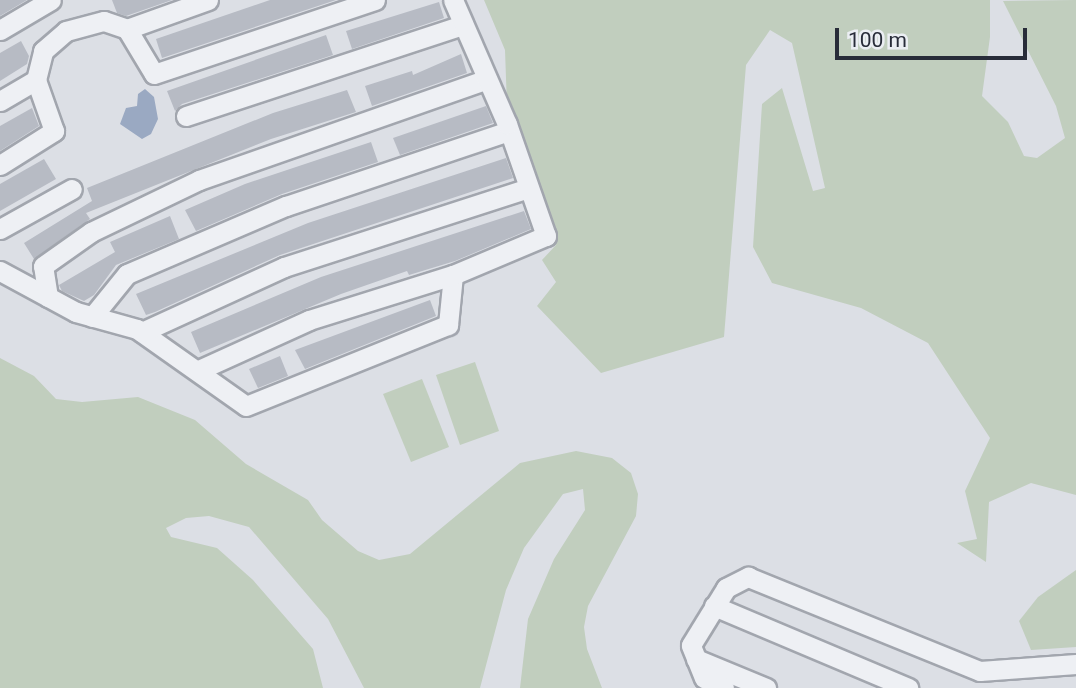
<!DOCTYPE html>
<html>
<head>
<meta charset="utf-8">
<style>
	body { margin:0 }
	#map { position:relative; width:1076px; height:688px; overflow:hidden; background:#dcdfe5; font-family:Roboto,sans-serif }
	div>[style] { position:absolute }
	.green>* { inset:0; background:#c1cebe }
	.water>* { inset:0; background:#9aa9c2 }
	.building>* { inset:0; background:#b7bbc4 }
	.roads { filter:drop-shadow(2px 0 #a2a6ae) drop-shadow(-2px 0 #a2a6ae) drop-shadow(0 2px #a2a6ae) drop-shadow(0 -2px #a2a6ae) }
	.minor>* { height:19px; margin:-9.5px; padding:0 9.5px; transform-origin:9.5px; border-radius:9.5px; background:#eef0f4 }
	span { translate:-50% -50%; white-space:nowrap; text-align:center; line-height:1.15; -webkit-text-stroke:6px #ebeef3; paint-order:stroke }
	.scale { position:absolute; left:835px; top:28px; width:192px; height:32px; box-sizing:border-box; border:4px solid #282c39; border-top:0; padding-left:9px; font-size:21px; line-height:24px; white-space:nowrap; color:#282c39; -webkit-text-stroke:5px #ebeef3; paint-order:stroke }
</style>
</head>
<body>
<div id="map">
	<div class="green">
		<i style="clip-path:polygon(484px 0,990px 0,990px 37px,982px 96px,1008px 122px,1024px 156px,1037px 158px,1065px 138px,1056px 106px,1003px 1px,1076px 0,1076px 495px,1031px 483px,989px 502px,986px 562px,957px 543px,977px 539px,965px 491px,990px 438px,928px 343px,861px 308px,772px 283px,753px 247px,762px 104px,782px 88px,813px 191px,825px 188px,792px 43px,770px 30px,746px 65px,724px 337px,601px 373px,537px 306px,556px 282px,542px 260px,556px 245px,507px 107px,505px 50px)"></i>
		<i style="clip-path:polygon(0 358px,34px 376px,56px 399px,82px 402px,138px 397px,195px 420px,246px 464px,308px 500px,322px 520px,358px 551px,379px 560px,410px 554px,520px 463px,576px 451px,612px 458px,631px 473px,638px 494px,636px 516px,588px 606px,584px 627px,587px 649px,602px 688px,520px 688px,528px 619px,554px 559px,585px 510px,583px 489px,563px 494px,524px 548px,506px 590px,480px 688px,364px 688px,328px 619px,249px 527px,209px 516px,186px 518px,166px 528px,171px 537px,217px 548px,253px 580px,313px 649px,323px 688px,0 688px)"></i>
		<i style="clip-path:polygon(475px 362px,499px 431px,460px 445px,436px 375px)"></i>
		<i style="clip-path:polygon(422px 379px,449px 447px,411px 462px,383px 394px)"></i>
		<i style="clip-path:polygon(1076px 570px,1076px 647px,1031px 650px,1019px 621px,1038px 597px)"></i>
	</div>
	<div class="water">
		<i style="clip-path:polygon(145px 89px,154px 97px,158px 119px,151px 134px,142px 139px,120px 124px,126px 108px,137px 106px,138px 94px)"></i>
	</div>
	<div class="building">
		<i style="clip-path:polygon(0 0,27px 0,0 16px)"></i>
		<i style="clip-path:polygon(112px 0,172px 0,126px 16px,117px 13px)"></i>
		<i style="clip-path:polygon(270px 0,336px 0,162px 58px,156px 39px)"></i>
		<i style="clip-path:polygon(439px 2px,444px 18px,352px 49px,346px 31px)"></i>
		<i style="clip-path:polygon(326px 35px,333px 55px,182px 104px,175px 111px,167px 91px)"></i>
		<i style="clip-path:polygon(21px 41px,29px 56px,27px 64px,0 81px,0 53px)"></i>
		<i style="clip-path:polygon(461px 54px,467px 73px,372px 106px,365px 86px,412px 71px,413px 75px)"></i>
		<i style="clip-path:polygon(347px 90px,356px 112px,271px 139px,86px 213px,90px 219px,34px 259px,24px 243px,92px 201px,87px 188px,273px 113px)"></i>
		<i style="clip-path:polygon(486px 106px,493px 123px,400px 155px,393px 138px)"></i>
		<i style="clip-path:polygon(32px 108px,39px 126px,0 151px,0 126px)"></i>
		<i style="clip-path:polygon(371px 142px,378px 162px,282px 194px,196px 231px,185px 210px,245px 184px)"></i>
		<i style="clip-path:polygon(506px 158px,513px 178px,280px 255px,155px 312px,146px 315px,136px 294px,308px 223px)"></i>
		<i style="clip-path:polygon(44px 159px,56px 179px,0 211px,0 184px)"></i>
		<i style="clip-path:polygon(524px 211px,531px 229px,455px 261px,409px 275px,407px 271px,341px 294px,200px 353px,191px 332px,321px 277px)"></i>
		<i style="clip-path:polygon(170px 216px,179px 239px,116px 265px,94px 295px,84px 301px,62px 291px,59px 285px,115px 252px,110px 242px)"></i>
		<i style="clip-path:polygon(430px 300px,436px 316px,305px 369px,295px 350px)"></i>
		<i style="clip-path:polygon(280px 356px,288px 376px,258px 388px,249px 369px)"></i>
	</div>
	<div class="roads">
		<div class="minor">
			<i style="left:127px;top:29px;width:86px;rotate:-19.7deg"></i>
			<i style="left:0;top:30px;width:59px;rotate:-30.5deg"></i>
			<i style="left:0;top:101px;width:42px;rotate:-30.3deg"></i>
			<i style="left:186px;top:116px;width:292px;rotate:-18.2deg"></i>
			<i style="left:0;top:165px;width:64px;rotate:-32.2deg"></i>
			<i style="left:54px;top:131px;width:54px;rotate:-109.4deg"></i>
			<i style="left:36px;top:80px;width:30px;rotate:-76deg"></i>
			<i style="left:43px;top:51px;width:30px;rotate:-41deg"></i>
			<i style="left:66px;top:31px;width:39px;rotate:-15deg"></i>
			<i style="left:104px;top:21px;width:24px;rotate:19deg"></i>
			<i style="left:127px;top:29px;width:52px;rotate:59deg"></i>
			<i style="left:154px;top:74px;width:233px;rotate:-18.5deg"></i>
			<i style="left:0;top:229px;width:82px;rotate:-29.1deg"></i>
			<i style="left:0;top:271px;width:86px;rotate:28.3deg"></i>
			<i style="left:76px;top:312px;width:63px;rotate:15.6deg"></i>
			<i style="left:137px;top:329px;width:133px;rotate:35.2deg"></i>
			<i style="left:246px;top:406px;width:218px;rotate:-21.9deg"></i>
			<i style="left:448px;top:325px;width:50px;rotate:-84.3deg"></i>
			<i style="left:48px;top:297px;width:31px;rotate:-99deg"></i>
			<i style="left:43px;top:266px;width:59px;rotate:-35.3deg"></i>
			<i style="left:91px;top:232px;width:120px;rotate:-25.7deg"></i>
			<i style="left:199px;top:180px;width:305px;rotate:-19.3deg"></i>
			<i style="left:92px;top:317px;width:55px;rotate:-50.9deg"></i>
			<i style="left:127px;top:274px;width:173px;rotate:-23.2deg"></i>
			<i style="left:286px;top:206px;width:235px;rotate:-18.6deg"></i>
			<i style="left:142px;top:332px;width:156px;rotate:-24.6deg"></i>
			<i style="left:284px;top:267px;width:257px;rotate:-17.9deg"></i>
			<i style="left:199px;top:370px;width:121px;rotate:-24.4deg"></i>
			<i style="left:309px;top:320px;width:151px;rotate:-17.4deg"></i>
			<i style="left:453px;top:275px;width:101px;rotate:-22.8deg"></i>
			<i style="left:546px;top:236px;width:119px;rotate:-109.2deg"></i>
			<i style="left:507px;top:124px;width:135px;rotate:-113.5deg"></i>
			<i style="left:714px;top:606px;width:211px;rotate:22.9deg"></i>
			<i style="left:696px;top:659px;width:76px;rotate:22.5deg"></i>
			<i style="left:724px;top:688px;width:22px;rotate:-153deg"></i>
			<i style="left:704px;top:678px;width:35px;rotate:-112deg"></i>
			<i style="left:691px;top:645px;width:67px;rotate:-58.4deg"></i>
			<i style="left:726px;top:588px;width:25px;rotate:-27deg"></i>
			<i style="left:748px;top:577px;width:250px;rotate:22.1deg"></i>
			<i style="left:980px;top:671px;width:96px;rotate:-4.2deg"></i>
		</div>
	</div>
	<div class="scale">100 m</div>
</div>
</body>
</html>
